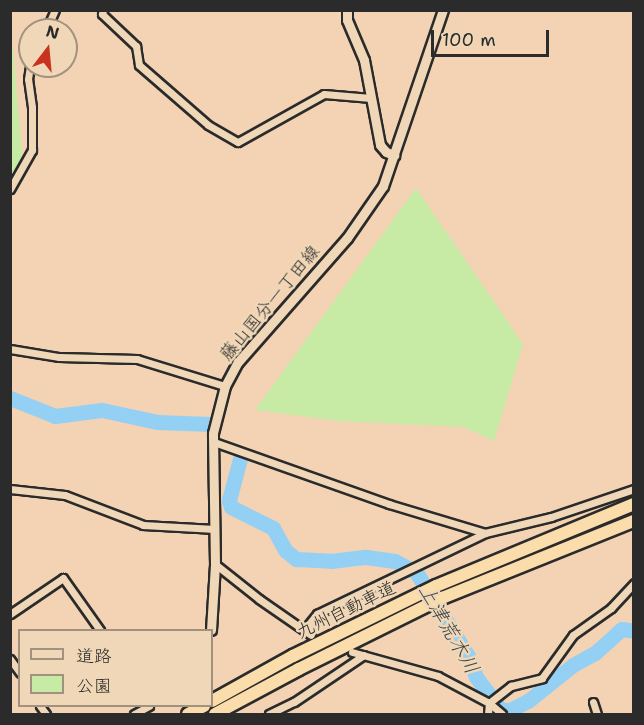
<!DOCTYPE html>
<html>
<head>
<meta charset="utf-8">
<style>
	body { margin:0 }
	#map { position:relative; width:644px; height:725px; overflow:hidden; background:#f3d3b3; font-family:"Shantell Sans","Klee One",sans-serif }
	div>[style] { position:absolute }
	.green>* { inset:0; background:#c7eba4 }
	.river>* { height:15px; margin:-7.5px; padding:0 7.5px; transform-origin:7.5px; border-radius:7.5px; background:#94d0f4 }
	.roads { filter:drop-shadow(2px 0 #2b2b2b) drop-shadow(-2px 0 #2b2b2b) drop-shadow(0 2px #2b2b2b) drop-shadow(0 -2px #2b2b2b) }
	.street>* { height:7px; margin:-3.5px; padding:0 3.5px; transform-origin:3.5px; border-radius:3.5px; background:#f0d7b7 }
	.secondary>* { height:9px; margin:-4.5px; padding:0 4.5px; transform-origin:4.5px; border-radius:4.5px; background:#f0d7b7 }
	.highway>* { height:12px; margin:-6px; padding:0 6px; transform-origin:6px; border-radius:6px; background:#faddab }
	span { translate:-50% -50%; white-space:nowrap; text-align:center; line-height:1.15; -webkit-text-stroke:5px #f0d7b7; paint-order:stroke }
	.street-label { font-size:18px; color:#2b2b2b }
	.water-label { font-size:20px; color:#3b4449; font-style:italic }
	.frame { position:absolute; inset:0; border:12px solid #2b2b2b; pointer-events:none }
	.legend { position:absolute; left:18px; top:629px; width:195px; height:78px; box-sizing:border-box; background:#f0d7b7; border:2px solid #a1927f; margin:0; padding:8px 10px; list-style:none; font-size:18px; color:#2b2b2b }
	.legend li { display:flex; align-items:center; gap:12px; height:30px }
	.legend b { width:30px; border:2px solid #a1927f }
	.north { position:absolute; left:18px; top:18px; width:60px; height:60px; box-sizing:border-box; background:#f0d7b7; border:2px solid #a1927f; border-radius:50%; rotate:16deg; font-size:16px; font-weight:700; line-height:24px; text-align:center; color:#2b2b2b }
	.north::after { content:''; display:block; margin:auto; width:21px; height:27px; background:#c8321e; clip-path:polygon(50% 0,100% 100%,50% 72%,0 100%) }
	.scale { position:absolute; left:431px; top:30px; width:118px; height:27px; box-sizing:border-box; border:3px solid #2b2b2b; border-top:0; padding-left:8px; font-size:18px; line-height:21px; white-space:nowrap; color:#2b2b2b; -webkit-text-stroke:4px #f0d7b7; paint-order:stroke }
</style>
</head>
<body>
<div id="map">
	<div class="green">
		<i style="clip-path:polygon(11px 47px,13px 48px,24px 177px,11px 197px)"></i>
		<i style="clip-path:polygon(416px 188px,523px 344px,494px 441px,463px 427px,338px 421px,255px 410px)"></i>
	</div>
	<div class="river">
		<i style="left:10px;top:398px;width:48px;rotate:21.8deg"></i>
		<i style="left:55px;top:416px;width:47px;rotate:-7.3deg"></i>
		<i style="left:102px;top:410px;width:56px;rotate:12.3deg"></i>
		<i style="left:157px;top:422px;width:54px;rotate:2.1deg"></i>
		<i style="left:241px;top:455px;width:47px;rotate:104.9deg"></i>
		<i style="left:229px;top:500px;width:7px;rotate:74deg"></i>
		<i style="left:231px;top:507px;width:47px;rotate:26.6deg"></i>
		<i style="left:273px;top:528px;width:26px;rotate:61deg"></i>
		<i style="left:286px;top:551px;width:13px;rotate:39deg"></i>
		<i style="left:296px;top:559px;width:35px;rotate:3deg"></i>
		<i style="left:331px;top:561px;width:35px;rotate:-7deg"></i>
		<i style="left:366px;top:557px;width:29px;rotate:8deg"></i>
		<i style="left:395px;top:561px;width:24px;rotate:28deg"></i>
		<i style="left:416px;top:572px;width:99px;rotate:58.2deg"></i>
		<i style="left:468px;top:656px;width:22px;rotate:69deg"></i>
		<i style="left:476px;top:677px;width:41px;rotate:52.9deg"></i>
		<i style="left:501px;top:710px;width:9px"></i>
		<i style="left:510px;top:710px;width:20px;rotate:-27deg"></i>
		<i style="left:528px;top:701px;width:58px;rotate:-38.7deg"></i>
		<i style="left:573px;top:665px;width:25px;rotate:-29deg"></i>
		<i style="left:595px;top:653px;width:36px;rotate:-42deg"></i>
		<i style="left:622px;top:629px;width:12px;rotate:9deg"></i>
	</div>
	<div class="roads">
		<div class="street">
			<i style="left:103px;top:10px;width:4px;rotate:104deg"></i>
			<i style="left:102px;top:14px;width:47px;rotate:43.3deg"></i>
			<i style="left:136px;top:46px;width:19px;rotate:81deg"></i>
			<i style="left:139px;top:65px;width:91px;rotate:41deg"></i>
			<i style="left:208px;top:125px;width:34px;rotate:30deg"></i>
			<i style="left:238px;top:142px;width:98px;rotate:-29.2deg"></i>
			<i style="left:324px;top:94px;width:47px;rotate:4.9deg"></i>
			<i style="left:46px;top:30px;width:22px;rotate:-66deg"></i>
			<i style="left:10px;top:189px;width:45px;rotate:-60.6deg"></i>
			<i style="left:32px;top:150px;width:43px;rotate:-90deg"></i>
			<i style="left:32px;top:107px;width:28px;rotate:-98deg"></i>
			<i style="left:28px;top:79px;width:13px;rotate:-81deg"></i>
			<i style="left:10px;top:349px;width:50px;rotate:9.3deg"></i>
			<i style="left:59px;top:357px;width:78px;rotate:1.5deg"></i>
			<i style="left:137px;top:359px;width:92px;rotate:17.1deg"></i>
			<i style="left:214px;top:442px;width:186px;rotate:19.5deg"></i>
			<i style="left:389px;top:504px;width:100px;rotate:16.8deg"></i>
			<i style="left:10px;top:489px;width:55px;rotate:6.2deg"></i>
			<i style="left:65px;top:495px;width:84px;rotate:21deg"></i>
			<i style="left:143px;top:525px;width:72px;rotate:3.2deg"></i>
			<i style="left:215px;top:564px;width:56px;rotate:38.5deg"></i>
			<i style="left:259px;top:599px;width:63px;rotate:34.7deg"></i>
			<i style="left:10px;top:614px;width:64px;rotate:-34.2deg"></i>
			<i style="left:63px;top:578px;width:64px;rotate:54.6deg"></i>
			<i style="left:304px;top:630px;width:21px;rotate:-51deg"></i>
			<i style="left:317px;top:614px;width:187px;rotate:-25.7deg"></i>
			<i style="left:485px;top:533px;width:68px;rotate:-13.6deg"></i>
			<i style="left:551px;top:517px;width:88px;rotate:-18.6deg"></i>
			<i style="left:352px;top:652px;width:89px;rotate:15.6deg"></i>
			<i style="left:438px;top:676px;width:58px;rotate:27.9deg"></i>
			<i style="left:489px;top:703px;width:17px;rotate:40deg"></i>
			<i style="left:10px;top:659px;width:17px;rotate:54deg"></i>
			<i style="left:593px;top:702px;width:13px;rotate:72deg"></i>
			<i style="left:40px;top:706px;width:10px;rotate:53deg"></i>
			<i style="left:134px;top:714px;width:17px;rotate:-28deg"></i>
			<i style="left:269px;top:714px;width:28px;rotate:-26deg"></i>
			<i style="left:294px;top:702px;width:84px;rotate:-33.9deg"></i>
			<i style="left:488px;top:714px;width:11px;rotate:-85deg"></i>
			<i style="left:489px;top:703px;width:28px;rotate:-38deg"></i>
			<i style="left:511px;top:686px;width:32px;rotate:-14deg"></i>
			<i style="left:542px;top:678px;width:53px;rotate:-54.2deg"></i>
			<i style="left:573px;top:635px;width:47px;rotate:-35.4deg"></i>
			<i style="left:611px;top:608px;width:34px;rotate:-47deg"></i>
		</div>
		<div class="secondary">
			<i style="left:347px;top:10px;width:10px;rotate:90deg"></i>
			<i style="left:347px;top:20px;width:43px;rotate:67deg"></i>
			<i style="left:364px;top:60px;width:86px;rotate:79.3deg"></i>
			<i style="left:380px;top:145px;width:9px;rotate:49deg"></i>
			<i style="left:386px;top:152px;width:9px;rotate:21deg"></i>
			<i style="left:211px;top:630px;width:66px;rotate:-86.5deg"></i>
			<i style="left:215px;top:564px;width:131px;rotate:-90.9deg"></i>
			<i style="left:213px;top:433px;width:49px;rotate:-75.7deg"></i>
			<i style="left:225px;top:386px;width:27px;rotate:-62deg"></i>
			<i style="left:238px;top:362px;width:165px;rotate:-48.7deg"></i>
			<i style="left:347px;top:238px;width:63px;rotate:-55.3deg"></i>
			<i style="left:383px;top:186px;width:186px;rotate:-71.2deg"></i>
		</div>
		<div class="highway">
			<i style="left:212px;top:701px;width:93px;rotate:-29.1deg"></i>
			<i style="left:293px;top:656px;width:159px;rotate:-26.1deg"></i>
			<i style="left:436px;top:586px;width:214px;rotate:-22.5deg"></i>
			<i style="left:188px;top:714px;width:18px;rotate:-27deg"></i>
			<i style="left:215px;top:714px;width:95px;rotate:-28.2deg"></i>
			<i style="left:299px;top:669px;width:160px;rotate:-26.4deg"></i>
			<i style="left:442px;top:598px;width:207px;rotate:-21.9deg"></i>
		</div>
	</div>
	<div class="street-label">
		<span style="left:270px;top:303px;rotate:-50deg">藤山国分一丁田線</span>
		<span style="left:346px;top:610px;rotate:-26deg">九州自動車道</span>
	</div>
	<div class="water-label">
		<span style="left:449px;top:629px;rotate:60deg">上津荒木川</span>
	</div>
	<div class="frame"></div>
	<ul class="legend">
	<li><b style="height:8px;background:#f0d7b7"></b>道路</li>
	<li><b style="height:16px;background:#c7eba4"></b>公園</li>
	</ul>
	<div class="north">N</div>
	<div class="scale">100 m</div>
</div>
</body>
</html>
